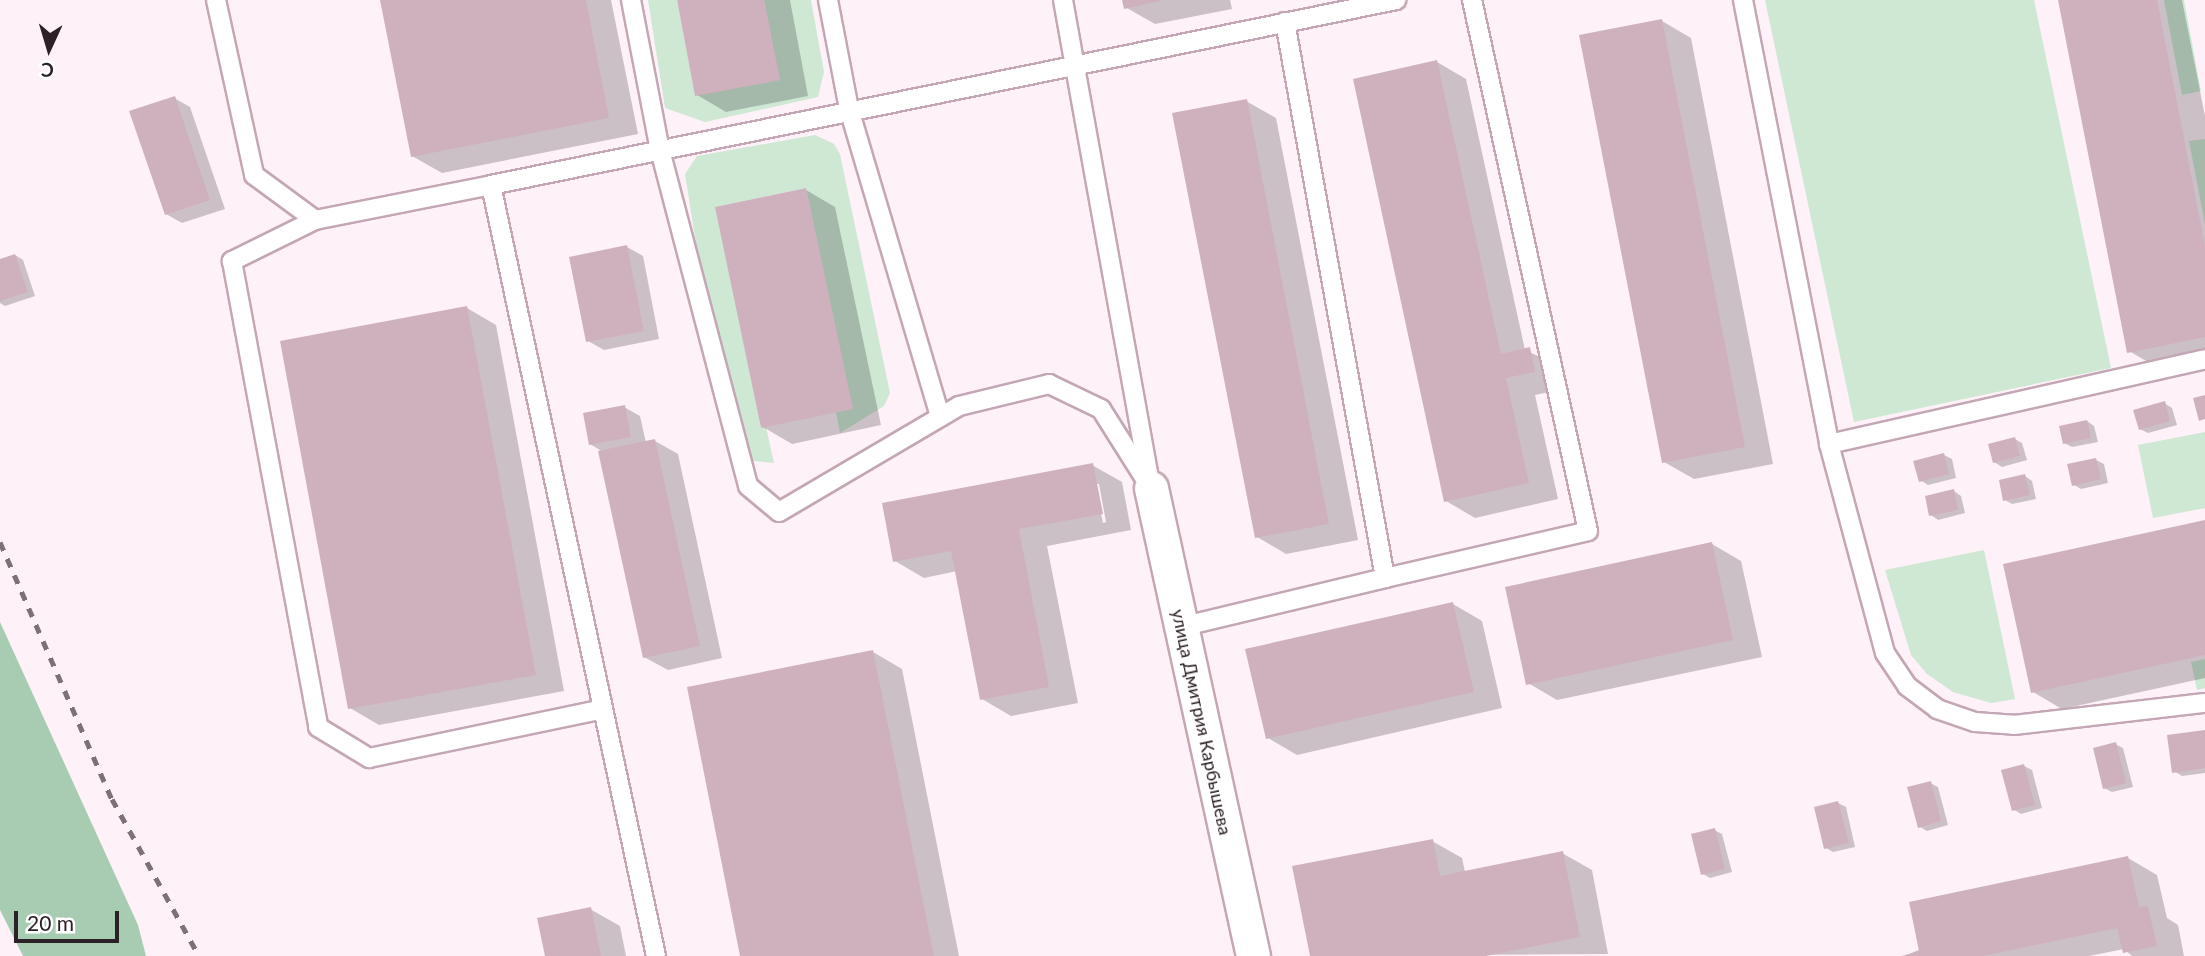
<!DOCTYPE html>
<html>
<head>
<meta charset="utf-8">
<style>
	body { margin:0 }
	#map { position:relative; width:2205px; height:956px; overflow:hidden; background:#fef1f7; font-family:Lato,sans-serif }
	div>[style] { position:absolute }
	.green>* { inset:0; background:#cee8d4 }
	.forest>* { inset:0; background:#a8ccb1 }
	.shadow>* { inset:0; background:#0003 }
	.building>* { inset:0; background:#cfb1be }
	.roads { filter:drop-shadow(2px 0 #c4a6b4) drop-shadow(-2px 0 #c4a6b4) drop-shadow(0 2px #c4a6b4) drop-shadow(0 -2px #c4a6b4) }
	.service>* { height:18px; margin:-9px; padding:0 9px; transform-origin:9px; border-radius:9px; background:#fff }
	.minor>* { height:33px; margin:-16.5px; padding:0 16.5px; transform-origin:16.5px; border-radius:16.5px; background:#fff }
	.rail>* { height:5px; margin-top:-2.5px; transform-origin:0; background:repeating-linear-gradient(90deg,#7d7177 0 9px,transparent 0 18px) }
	span { translate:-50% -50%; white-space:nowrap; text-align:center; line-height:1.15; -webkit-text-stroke:5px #fff; paint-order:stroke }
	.street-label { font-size:18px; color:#2c2126 }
	.north { position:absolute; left:14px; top:14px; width:70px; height:70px; -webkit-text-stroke:5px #fff; paint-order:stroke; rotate:184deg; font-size:19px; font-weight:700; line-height:28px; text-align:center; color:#2c2126 }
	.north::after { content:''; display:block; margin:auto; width:24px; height:32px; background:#2c2126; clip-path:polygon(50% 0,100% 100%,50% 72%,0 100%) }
	.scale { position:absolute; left:14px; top:911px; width:105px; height:32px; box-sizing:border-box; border:4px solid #2c2126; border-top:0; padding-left:9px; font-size:21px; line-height:24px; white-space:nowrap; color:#2c2126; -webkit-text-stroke:5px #fff; paint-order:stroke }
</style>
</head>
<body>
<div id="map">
	<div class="green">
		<i style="clip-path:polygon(648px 0,677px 0,695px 95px,779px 80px,764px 0,811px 0,824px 72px,818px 97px,705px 122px,665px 108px)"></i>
		<i style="clip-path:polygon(1765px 0,2034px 0,2111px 368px,1854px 422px)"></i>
		<i style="clip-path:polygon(2164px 0,2184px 0,2201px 91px,2182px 95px)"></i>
		<i style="clip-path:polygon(815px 135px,834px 144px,840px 154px,890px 393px,884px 406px,840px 433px,836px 412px,852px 408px,806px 188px,716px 207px,761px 428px,766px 427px,774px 463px,745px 460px,724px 422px,685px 174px,697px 156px)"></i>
		<i style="clip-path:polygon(2205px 139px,2205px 224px,2189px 141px)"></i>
		<i style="clip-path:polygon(2205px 432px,2205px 508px,2153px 518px,2138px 445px)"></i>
		<i style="clip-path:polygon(1984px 550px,2015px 699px,1991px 703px,1953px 692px,1927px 674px,1911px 655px,1885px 570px)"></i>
		<i style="clip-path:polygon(2205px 659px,2205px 688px,2197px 690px,2191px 662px)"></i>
	</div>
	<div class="forest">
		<i style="clip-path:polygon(0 622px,138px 925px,146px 956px,23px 956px,0 910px)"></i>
	</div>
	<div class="shadow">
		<i style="clip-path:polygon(382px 0,611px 0,638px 134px,442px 173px,412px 156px)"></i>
		<i style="clip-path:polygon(679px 0,790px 0,808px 96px,726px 112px,697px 95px)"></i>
		<i style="clip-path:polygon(1124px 0,1230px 0,1232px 9px,1155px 24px,1125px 7px)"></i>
		<i style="clip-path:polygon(2060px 0,2182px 0,2205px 116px,2205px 359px,2158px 368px,2129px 351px)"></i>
		<i style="clip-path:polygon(1662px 21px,1691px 38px,1773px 464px,1694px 479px,1664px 462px)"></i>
		<i style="clip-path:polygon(1437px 62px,1466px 79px,1525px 350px,1559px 366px,1564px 389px,1535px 395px,1558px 499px,1475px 518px,1446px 501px)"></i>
		<i style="clip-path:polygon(174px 98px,190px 107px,225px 209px,182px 223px,166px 214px)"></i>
		<i style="clip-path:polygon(1246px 101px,1276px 118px,1358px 540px,1286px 554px,1257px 537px)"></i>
		<i style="clip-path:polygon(806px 190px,835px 207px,881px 425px,792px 444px,763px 427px)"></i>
		<i style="clip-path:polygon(627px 247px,643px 256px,659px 339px,604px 350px,588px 341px)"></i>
		<i style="clip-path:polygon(15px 255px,23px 260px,35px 296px,5px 306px,0 303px,0 261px)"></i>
		<i style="clip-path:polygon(467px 308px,496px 325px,564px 691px,379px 725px,350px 708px)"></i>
		<i style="clip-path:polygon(2164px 403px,2172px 408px,2177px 425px,2148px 433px,2140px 429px)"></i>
		<i style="clip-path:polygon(624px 407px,640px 416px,646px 443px,655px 441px,678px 454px,722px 658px,668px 670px,644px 657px,603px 452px,590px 444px)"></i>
		<i style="clip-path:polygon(2087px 421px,2094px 426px,2098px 442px,2072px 447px,2064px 443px)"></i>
		<i style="clip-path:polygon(2015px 439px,2022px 443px,2027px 460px,2002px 467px,1994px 462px)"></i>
		<i style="clip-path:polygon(1944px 455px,1952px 459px,1956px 478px,1928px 485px,1920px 480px)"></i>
		<i style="clip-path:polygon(2096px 460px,2104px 464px,2108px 483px,2081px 489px,2074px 485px)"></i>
		<i style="clip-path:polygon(evenodd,1092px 465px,1122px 482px,1131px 530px,1047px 546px,1078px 703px,1011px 716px,982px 699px,957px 571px,924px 578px,895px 561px,1092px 465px,1095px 484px,1099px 484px,1106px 522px,1103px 523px,1095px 484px)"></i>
		<i style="clip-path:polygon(2025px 476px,2032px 481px,2036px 499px,2012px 504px,2005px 500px)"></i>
		<i style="clip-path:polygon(1954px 491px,1961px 496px,1965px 513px,1938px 520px,1931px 515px)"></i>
		<i style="clip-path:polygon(2205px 522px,2205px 678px,2062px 709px,2033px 692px)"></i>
		<i style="clip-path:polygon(1712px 544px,1741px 561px,1762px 657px,1557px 700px,1528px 683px)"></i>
		<i style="clip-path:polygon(1453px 604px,1482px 621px,1502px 708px,1297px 755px,1268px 738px)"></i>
		<i style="clip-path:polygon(873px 652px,902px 669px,959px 956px,742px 956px)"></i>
		<i style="clip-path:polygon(2205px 731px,2205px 773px,2182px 776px,2174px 771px)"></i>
		<i style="clip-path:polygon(2115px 744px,2123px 748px,2133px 787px,2112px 792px,2104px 788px)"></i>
		<i style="clip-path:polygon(2024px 766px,2032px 770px,2042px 808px,2021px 814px,2013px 809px)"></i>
		<i style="clip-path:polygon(1930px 783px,1938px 787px,1948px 825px,1927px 831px,1920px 827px)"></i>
		<i style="clip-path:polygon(1838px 803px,1846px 807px,1855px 847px,1833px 852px,1826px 848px)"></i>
		<i style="clip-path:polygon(1714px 830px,1722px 834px,1732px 872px,1710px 878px,1703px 874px)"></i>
		<i style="clip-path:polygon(1432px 841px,1462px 858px,1465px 872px,1562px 853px,1592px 870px,1608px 954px,1311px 956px)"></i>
		<i style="clip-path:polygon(2128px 858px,2157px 875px,2167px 918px,2178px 925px,2184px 956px,2132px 956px,2124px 949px,2089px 956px,1905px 956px)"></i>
		<i style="clip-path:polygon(590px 909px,620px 926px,626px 956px,547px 956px)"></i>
	</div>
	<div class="building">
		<i style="clip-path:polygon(380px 0,586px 0,609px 118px,411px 157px)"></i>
		<i style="clip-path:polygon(677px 0,764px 0,780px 80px,695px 96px)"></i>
		<i style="clip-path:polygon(1122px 0,1160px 0,1160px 1px,1124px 9px)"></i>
		<i style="clip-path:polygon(2058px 0,2157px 0,2205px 246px,2205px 337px,2127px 353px)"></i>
		<i style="clip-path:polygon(1662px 19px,1745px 447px,1662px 463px,1579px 35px)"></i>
		<i style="clip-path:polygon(1437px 60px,1501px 354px,1530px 347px,1535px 372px,1506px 378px,1529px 483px,1444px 502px,1353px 79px)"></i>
		<i style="clip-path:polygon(175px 96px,210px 200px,165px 215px,129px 111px)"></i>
		<i style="clip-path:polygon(1247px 99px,1329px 524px,1255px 538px,1172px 113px)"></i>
		<i style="clip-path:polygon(806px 188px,853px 409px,761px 428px,715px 207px)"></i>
		<i style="clip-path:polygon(627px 245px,644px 331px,586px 342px,569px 257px)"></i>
		<i style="clip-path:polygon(15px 254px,28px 292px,0 301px,0 259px)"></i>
		<i style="clip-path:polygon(467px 306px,536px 675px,348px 709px,280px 341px)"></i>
		<i style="clip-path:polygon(2205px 395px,2205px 419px,2199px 421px,2193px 398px)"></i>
		<i style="clip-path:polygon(2165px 401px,2170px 421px,2139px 430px,2133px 410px)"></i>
		<i style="clip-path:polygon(625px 405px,631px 437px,589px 445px,583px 413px)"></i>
		<i style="clip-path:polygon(2087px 420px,2091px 438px,2063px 444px,2059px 426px)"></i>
		<i style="clip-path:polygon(2015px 437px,2020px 456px,1993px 463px,1988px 444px)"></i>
		<i style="clip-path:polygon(655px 439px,700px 646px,643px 658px,598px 451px)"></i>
		<i style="clip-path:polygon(1944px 453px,1949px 474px,1919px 482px,1913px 461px)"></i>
		<i style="clip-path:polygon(2096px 458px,2101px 479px,2072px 486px,2067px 464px)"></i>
		<i style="clip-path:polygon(1093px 463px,1103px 514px,1019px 529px,1049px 687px,980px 700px,951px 551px,893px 562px,882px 503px)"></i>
		<i style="clip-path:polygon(2025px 474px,2030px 495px,2003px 501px,1999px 480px)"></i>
		<i style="clip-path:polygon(1954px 489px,1958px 510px,1929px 516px,1925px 496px)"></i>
		<i style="clip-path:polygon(2205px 520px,2205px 655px,2031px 693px,2003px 564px)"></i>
		<i style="clip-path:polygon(1712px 542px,1733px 640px,1526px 685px,1505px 587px)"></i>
		<i style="clip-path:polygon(1453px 602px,1474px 692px,1266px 739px,1245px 649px)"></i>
		<i style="clip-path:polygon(873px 650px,934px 956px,740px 956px,687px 687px)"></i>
		<i style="clip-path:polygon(2205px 730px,2205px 768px,2172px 773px,2167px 735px)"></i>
		<i style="clip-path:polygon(2116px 742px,2126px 783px,2103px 789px,2093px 748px)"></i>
		<i style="clip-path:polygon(2024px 764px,2035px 805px,2012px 811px,2001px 770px)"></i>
		<i style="clip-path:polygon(1931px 781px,1941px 821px,1918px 828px,1907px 787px)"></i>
		<i style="clip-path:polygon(1838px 801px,1849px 843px,1824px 849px,1814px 807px)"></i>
		<i style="clip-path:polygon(1715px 828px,1725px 869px,1701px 875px,1691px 834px)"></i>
		<i style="clip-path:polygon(1433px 839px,1440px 876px,1563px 851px,1580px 937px,1486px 956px,1310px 956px,1292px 866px)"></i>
		<i style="clip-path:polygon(2128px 856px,2139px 907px,2148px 906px,2157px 946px,2123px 953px,2117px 928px,1983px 956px,1902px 956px,1919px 951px,1909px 902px)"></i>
		<i style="clip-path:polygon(591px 907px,601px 956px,545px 956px,537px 918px)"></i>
	</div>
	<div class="roads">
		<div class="service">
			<i style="left:216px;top:0;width:179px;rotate:77.7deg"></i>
			<i style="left:254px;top:175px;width:76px;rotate:36.4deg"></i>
			<i style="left:315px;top:220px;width:179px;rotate:-11.2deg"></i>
			<i style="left:491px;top:185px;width:788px;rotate:77.92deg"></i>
			<i style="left:631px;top:0;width:153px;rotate:79.1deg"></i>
			<i style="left:660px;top:150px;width:347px;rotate:75.3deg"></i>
			<i style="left:748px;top:486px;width:40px;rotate:40deg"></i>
			<i style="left:779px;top:512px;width:209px;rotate:-30.5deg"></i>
			<i style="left:959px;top:406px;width:93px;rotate:-13.7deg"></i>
			<i style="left:1049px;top:384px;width:58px;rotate:25.7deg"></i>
			<i style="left:1101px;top:409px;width:93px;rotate:57.7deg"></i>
			<i style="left:828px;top:0;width:111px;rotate:79.1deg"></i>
			<i style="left:849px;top:109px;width:321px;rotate:73.5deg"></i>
			<i style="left:1063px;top:0;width:486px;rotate:79.8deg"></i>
			<i style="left:1743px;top:0;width:452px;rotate:79deg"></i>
			<i style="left:1829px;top:444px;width:216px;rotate:75deg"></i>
			<i style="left:1885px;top:653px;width:40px;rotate:56deg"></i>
			<i style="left:1907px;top:686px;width:38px;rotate:37deg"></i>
			<i style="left:1937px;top:709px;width:40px;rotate:18.9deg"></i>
			<i style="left:1975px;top:722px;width:39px;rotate:4deg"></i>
			<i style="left:2014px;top:725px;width:192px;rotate:-6.6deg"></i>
			<i style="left:1285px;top:22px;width:565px;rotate:79.8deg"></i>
			<i style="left:1385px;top:578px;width:208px;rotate:-13deg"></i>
			<i style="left:1588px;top:531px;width:544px;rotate:-102.32deg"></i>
			<i style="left:491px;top:185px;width:924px;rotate:-11.55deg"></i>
			<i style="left:315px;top:220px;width:93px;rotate:153.7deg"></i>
			<i style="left:232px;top:261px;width:474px;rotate:79.5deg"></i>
			<i style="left:318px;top:727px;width:60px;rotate:31.3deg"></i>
			<i style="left:369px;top:758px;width:239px;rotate:-11.8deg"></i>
			<i style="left:1829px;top:444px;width:385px;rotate:-12.7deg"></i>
			<i style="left:1181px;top:627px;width:210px;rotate:-13.5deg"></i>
		</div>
		<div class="minor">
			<i style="left:1151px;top:488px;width:479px;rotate:77.7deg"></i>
		</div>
	</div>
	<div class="rail">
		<i style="left:0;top:542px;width:280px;rotate:66.5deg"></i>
		<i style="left:112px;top:799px;width:179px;rotate:61deg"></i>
	</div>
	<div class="street-label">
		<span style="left:1202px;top:722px;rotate:78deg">улица Дмитрия Карбышева</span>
	</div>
	<div class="north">С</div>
	<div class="scale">20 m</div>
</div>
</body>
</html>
